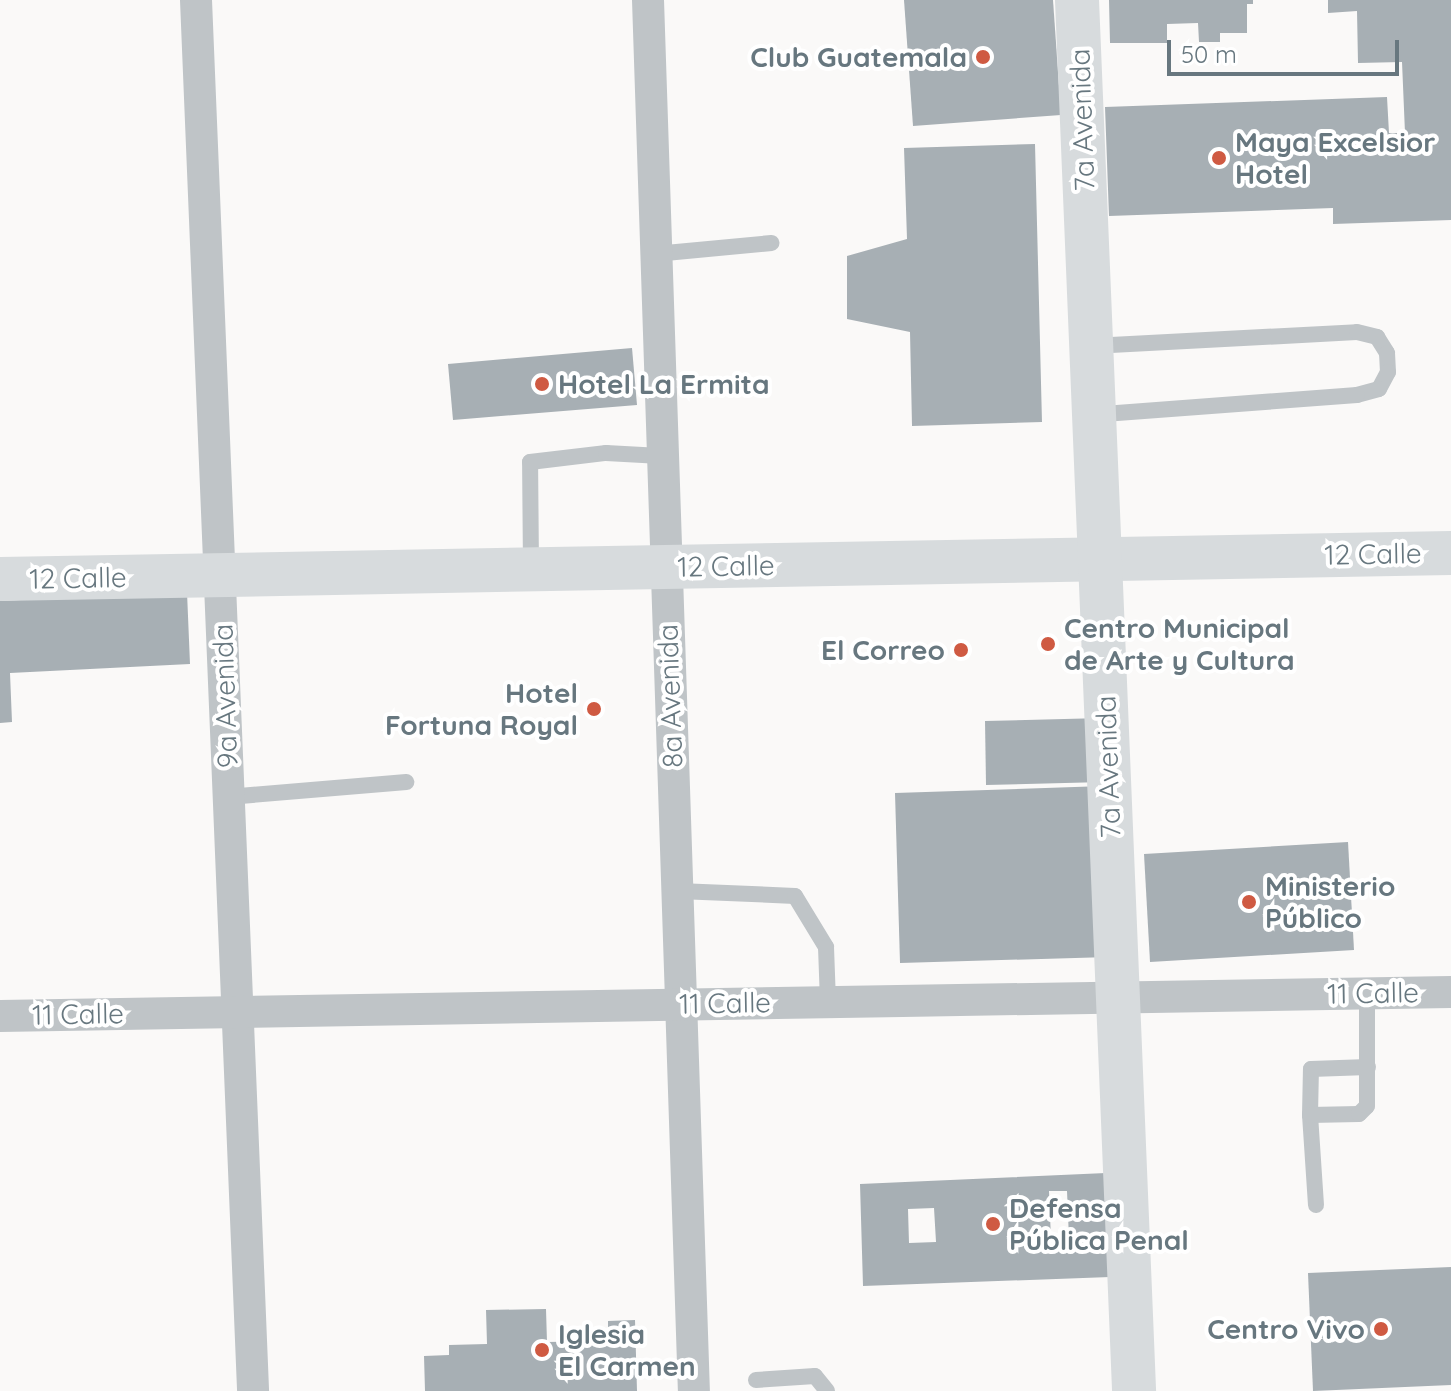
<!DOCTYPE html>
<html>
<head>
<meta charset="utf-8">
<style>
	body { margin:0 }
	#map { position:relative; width:1451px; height:1391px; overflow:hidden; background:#faf9f8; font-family:Quicksand,sans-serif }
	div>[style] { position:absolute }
	.building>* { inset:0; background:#a7afb4 }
	.lane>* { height:16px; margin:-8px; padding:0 8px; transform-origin:8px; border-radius:8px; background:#bfc4c7 }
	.street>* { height:32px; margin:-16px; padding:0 16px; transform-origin:16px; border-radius:16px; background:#bfc4c7 }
	.secondary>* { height:44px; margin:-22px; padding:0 22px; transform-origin:22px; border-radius:22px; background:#d7dbdd }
	.primary>* { height:44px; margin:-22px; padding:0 22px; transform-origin:22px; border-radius:22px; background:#d7dbdd }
	.dots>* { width:22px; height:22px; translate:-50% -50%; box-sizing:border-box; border:4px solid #fff; border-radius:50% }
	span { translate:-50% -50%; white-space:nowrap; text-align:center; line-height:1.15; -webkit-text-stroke:8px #fff; paint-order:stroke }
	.poi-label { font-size:28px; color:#67777f; font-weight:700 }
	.right { translate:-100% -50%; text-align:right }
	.left { translate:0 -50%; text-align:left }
	.street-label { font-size:28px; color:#67777f }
	.scale { position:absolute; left:1167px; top:40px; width:232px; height:36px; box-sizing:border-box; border:4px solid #67777f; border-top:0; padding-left:10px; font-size:24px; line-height:28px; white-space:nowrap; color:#67777f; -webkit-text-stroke:6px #fff; paint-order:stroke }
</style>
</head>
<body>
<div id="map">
	<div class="building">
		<i style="clip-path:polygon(904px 0,1053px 0,1061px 115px,913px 126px)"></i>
		<i style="clip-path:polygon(1109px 0,1253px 0,1253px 4px,1247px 4px,1247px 33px,1220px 33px,1220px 42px,1199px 42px,1198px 23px,1167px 24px,1167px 43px,1110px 43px)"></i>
		<i style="clip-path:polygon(1328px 0,1451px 0,1451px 220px,1333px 224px,1333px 208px,1109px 216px,1105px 107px,1387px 97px,1389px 133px,1405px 133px,1402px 62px,1358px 63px,1357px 11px,1328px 13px)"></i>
		<i style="clip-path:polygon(1035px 144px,1042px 422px,912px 426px,910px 332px,847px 319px,847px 256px,907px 239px,904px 148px)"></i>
		<i style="clip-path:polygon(632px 348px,637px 405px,453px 420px,448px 364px)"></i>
		<i style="clip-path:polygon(187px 592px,190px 664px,10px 673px,12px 722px,0 723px,0 601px)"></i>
		<i style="clip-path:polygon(1103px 718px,1104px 782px,986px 785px,985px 721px)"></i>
		<i style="clip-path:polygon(1104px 786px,1109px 957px,900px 963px,895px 793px)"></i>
		<i style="clip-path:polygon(1348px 842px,1354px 950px,1150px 962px,1144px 854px)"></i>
		<i style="clip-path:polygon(evenodd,1106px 1173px,1110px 1277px,863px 1286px,860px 1184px,1106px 1173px,1049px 1191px,1067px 1191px,1069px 1239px,1051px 1239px,1049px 1191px,1106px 1173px,934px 1208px,936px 1242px,909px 1243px,908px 1209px,934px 1208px)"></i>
		<i style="clip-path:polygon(1451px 1267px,1451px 1385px,1313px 1391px,1308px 1273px)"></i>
		<i style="clip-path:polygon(546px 1309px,547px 1342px,608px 1341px,608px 1321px,635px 1320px,637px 1391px,425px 1391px,424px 1356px,449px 1355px,449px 1345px,487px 1344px,486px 1310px)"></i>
	</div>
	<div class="lane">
		<i style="left:655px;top:254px;width:117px;rotate:-5.4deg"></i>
		<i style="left:1092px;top:346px;width:265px;rotate:-3deg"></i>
		<i style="left:1357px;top:332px;width:21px;rotate:14deg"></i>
		<i style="left:1377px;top:337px;width:19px;rotate:58deg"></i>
		<i style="left:1387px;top:353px;width:19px;rotate:87deg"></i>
		<i style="left:1388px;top:372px;width:19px;rotate:118deg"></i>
		<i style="left:1379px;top:389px;width:23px;rotate:165deg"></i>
		<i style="left:1357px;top:395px;width:264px;rotate:175.7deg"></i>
		<i style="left:531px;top:568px;width:106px;rotate:-90.5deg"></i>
		<i style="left:530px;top:462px;width:77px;rotate:-6.8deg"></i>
		<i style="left:606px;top:453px;width:55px;rotate:3.1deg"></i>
		<i style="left:228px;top:797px;width:179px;rotate:-4.8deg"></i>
		<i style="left:678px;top:891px;width:117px;rotate:2.4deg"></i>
		<i style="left:795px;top:896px;width:60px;rotate:58.7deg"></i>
		<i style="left:826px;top:947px;width:54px;rotate:87.9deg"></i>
		<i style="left:1310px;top:1115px;width:46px;rotate:-88.8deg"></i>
		<i style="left:1311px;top:1069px;width:57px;rotate:-2deg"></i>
		<i style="left:1316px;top:1205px;width:90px;rotate:-93.8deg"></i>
		<i style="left:1310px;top:1115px;width:49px;rotate:-1.2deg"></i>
		<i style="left:1359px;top:1114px;width:11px;rotate:-45deg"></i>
		<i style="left:1367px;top:1106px;width:113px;rotate:-90deg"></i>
		<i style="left:756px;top:1380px;width:59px;rotate:-3.9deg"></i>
		<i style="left:815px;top:1376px;width:19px;rotate:51deg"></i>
	</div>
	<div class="street">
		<i style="left:196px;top:0;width:1392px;rotate:87.65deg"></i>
		<i style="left:648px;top:0;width:1392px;rotate:88.11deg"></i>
		<i style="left:0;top:1016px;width:1451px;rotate:-0.95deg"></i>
	</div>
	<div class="secondary">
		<i style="left:0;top:579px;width:1451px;rotate:-1.03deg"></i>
	</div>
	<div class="primary">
		<i style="left:1077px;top:0;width:1392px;rotate:87.65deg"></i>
	</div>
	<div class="dots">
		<i style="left:983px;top:57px;background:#cf5a42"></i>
		<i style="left:1219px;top:158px;background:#cf5a42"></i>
		<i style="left:542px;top:384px;background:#cf5a42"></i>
		<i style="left:1048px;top:644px;background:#cf5a42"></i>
		<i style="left:961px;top:650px;background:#cf5a42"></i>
		<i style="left:594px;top:709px;background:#cf5a42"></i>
		<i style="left:1249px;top:902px;background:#cf5a42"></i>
		<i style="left:993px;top:1224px;background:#cf5a42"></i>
		<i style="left:1381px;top:1329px;background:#cf5a42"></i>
		<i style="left:542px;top:1350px;background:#cf5a42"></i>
	</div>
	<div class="poi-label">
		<span class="right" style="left:967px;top:57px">Club Guatemala</span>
		<span class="left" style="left:1235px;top:158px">Maya Excelsior<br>Hotel</span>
		<span class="left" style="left:558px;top:384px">Hotel La Ermita</span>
		<span class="left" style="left:1064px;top:644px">Centro Municipal<br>de Arte y Cultura</span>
		<span class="right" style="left:945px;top:650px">El Correo</span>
		<span class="right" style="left:578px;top:709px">Hotel<br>Fortuna Royal</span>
		<span class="left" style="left:1265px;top:902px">Ministerio<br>Público</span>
		<span class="left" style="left:1009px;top:1224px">Defensa<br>Pública Penal</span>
		<span class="right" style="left:1365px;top:1329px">Centro Vivo</span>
		<span class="left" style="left:558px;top:1350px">Iglesia<br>El Carmen</span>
	</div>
	<div class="street-label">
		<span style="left:1082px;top:120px;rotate:-92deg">7a Avenida</span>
		<span style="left:1373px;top:554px;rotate:-1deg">12 Calle</span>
		<span style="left:726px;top:566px;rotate:-1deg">12 Calle</span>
		<span style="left:78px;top:578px;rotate:-1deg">12 Calle</span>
		<span style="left:225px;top:696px;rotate:-92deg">9a Avenida</span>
		<span style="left:670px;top:696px;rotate:-92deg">8a Avenida</span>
		<span style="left:1108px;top:767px;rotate:-92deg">7a Avenida</span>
		<span style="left:1373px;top:993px;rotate:-1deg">11 Calle</span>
		<span style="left:725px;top:1003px;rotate:-1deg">11 Calle</span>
		<span style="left:78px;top:1014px;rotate:-1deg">11 Calle</span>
	</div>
	<div class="scale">50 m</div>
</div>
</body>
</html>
